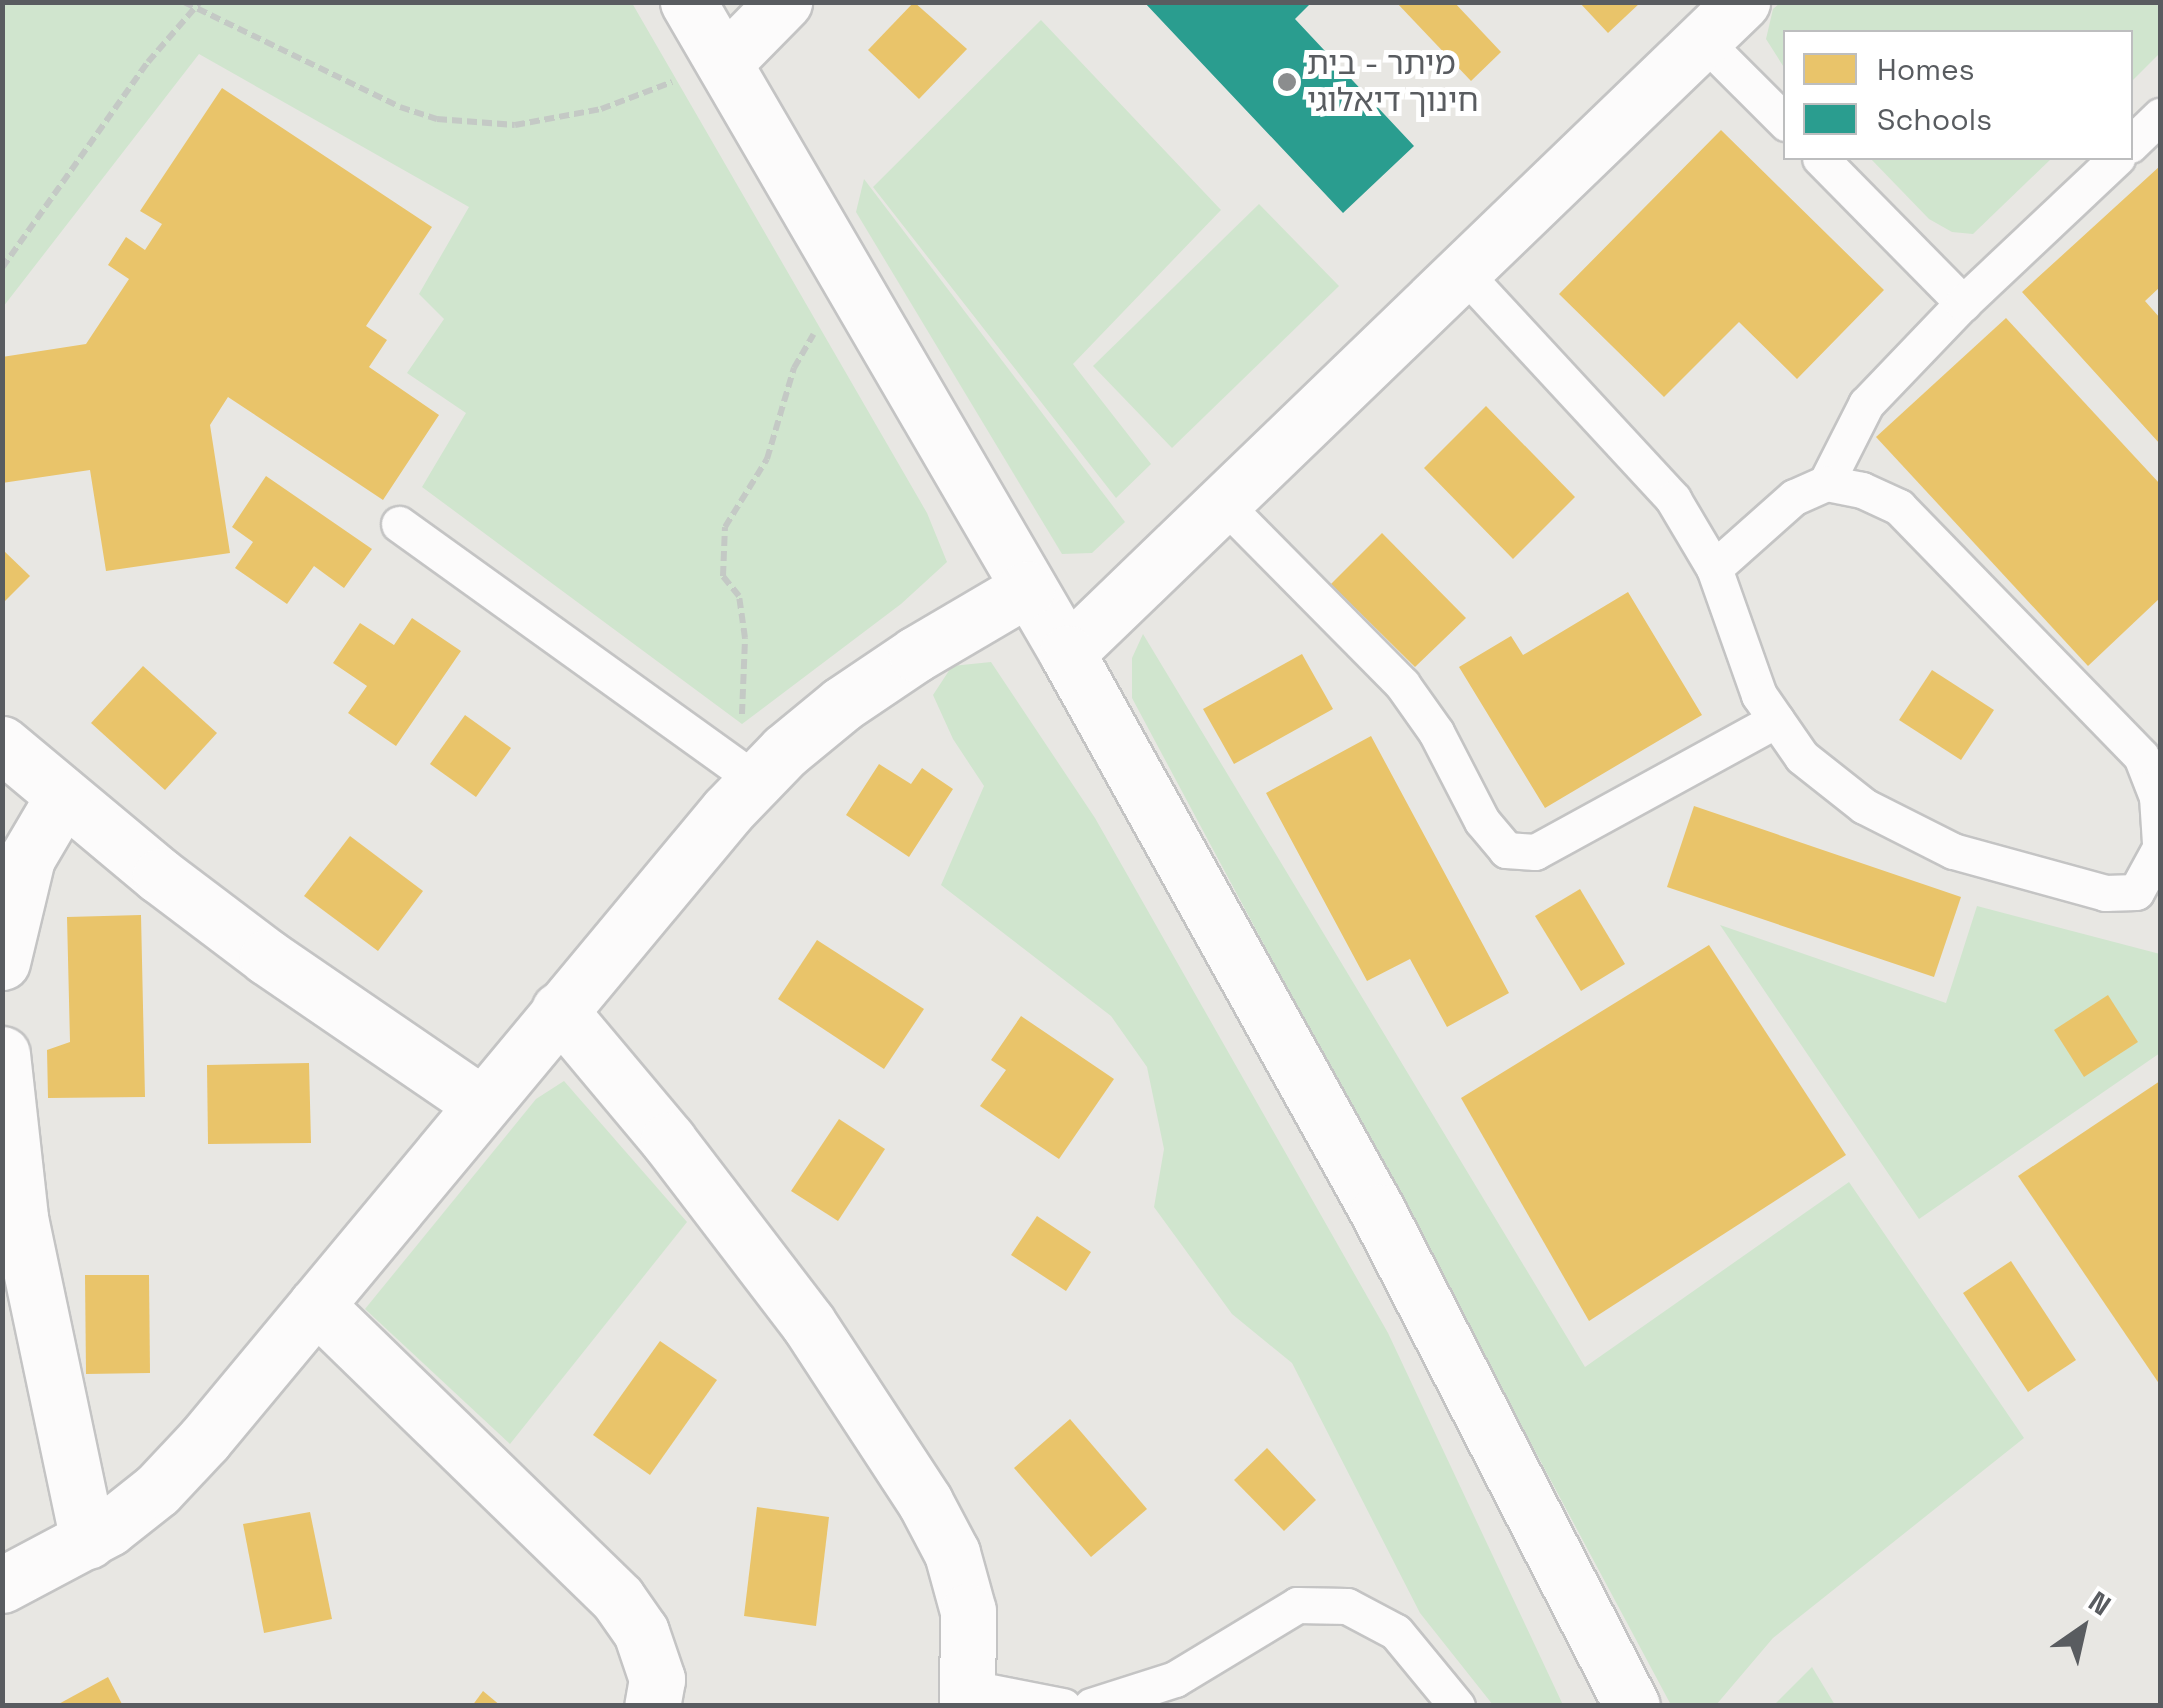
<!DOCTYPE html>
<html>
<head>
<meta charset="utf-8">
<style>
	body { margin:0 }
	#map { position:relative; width:2163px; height:1708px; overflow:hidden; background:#e8e7e3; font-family:"Space Grotesk","Noto Sans Hebrew",sans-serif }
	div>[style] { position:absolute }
	.green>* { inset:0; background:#d0e5ce }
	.homes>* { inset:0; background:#e9c46a }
	.schools>* { inset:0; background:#2a9d8f }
	.path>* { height:6px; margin-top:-3px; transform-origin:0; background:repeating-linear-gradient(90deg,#c4c9c5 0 10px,transparent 0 15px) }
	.roads { filter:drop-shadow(2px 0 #c4c4c4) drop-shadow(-2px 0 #c4c4c4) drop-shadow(0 2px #c4c4c4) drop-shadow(0 -2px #c4c4c4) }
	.service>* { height:35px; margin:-17.5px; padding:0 17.5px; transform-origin:17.5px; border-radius:17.5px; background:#fcfbfb }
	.minor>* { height:55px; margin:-27.5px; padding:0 27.5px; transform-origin:27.5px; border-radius:27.5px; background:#fcfbfb }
	.tertiary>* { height:55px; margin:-27.5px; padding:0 27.5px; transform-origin:27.5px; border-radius:27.5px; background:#fcfbfb }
	.dots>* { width:28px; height:28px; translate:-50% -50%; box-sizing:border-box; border:5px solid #fff; border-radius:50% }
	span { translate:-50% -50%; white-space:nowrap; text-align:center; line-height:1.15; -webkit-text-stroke:10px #fff; paint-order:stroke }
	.poi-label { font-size:32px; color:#595c60 }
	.left { translate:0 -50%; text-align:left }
	.frame { position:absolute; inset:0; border:5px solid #595c60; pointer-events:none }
	.legend { position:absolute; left:1783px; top:30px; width:350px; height:130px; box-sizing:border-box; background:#fff; border:2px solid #bdbebf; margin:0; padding:12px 18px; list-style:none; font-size:30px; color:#595c60 }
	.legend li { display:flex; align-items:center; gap:20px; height:50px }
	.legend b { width:50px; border:2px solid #bdbebf }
	.north { position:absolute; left:2033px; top:1578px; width:100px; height:100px; -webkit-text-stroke:8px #fff; paint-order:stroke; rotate:34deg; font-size:28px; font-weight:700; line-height:40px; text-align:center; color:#595c60 }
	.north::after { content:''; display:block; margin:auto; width:35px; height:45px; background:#595c60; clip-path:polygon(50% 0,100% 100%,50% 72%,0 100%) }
</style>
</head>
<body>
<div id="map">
	<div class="green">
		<i style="clip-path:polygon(3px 2px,632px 3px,927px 513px,947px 562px,901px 604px,742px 724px,422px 487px,466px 413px,407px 373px,444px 319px,419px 294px,469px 207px,199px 54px,3px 307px)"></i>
		<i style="clip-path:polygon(2158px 3px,2160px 53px,2131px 82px,2130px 32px,1786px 32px,1785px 69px,1766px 39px,1773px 9px,1780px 3px)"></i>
		<i style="clip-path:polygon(1041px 20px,1221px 210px,1073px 364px,1151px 464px,1116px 498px,873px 187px)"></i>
		<i style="clip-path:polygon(1870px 158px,2052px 158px,1973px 234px,1952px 232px,1929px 219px)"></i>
		<i style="clip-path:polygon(864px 179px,1125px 522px,1092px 553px,1062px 554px,856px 212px)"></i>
		<i style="clip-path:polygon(1259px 204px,1339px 286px,1172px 448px,1093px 366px)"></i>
		<i style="clip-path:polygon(1143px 634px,1585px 1367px,1849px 1182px,2024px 1438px,1773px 1638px,1716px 1705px,1671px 1705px,1132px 698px,1132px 658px)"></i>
		<i style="clip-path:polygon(991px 662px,1095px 818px,1388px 1333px,1563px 1705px,1493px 1705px,1420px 1613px,1292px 1363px,1232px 1314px,1154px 1207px,1164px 1149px,1147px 1067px,1111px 1016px,941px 885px,984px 786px,953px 739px,933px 695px,952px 666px)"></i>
		<i style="clip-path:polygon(1977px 906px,2160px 954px,2160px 1053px,1919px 1219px,1720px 925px,1946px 1003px)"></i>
		<i style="clip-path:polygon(564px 1081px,687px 1222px,510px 1444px,365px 1309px,536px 1099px)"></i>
		<i style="clip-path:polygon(1812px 1667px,1835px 1705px,1774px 1705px)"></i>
	</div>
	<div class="homes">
		<i style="clip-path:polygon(914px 2px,967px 49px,919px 99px,868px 50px)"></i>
		<i style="clip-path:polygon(1396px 2px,1454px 2px,1501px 52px,1471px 81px)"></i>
		<i style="clip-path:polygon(1579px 2px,1641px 2px,1608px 33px)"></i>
		<i style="clip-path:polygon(222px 88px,432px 227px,366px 326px,387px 340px,369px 367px,439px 415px,383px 500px,228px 397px,210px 425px,230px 553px,106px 571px,90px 470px,2px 483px,2px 357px,86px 344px,129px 279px,108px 265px,126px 237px,145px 250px,162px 224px,140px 211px)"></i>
		<i style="clip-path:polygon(1721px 130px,1884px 290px,1797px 379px,1739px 322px,1664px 397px,1559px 294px)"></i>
		<i style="clip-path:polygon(2160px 166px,2160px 287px,2145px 301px,2160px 318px,2160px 444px,2022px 292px)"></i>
		<i style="clip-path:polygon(2006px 318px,2160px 484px,2160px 598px,2088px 666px,1876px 437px)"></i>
		<i style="clip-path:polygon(1486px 406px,1575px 497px,1513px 559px,1424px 468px)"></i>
		<i style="clip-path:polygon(266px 476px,372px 549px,344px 588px,314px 566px,287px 604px,235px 568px,253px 542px,232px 527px)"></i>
		<i style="clip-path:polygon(1382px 533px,1466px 618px,1415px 667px,1331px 584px)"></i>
		<i style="clip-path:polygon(2px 549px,30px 576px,2px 604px)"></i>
		<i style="clip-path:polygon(1628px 592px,1702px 715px,1545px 808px,1459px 667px,1511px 636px,1523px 655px)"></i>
		<i style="clip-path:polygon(412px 618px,461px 651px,396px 746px,348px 713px,367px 686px,333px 663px,360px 623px,394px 645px)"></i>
		<i style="clip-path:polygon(1302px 654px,1333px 709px,1234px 764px,1203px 709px)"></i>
		<i style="clip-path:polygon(143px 666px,217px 733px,165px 790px,91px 723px)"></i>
		<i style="clip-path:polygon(1932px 670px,1994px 710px,1961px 760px,1899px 720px)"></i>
		<i style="clip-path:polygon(465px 715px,511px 748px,476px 797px,430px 764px)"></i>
		<i style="clip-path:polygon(1371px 736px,1509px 993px,1447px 1027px,1410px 959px,1367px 981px,1266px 793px)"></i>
		<i style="clip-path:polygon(879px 764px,911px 784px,922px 768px,953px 789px,909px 857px,846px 815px)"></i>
		<i style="clip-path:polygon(1694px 806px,1961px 897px,1934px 977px,1667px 887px)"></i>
		<i style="clip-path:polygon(350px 836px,423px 891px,378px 951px,304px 896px)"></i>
		<i style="clip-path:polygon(1580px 889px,1625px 964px,1581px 991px,1535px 916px)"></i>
		<i style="clip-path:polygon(141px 915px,145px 1097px,48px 1098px,47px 1050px,70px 1042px,67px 917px)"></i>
		<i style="clip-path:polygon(817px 940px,924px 1009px,884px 1069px,778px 999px)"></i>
		<i style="clip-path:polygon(1709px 945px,1846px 1155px,1589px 1321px,1461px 1098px)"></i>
		<i style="clip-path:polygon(2108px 995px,2138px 1042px,2084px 1077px,2054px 1030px)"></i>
		<i style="clip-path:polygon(1021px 1016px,1114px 1079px,1059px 1159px,980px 1106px,1006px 1070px,991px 1060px)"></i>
		<i style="clip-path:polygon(309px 1063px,311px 1143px,208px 1144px,207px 1065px)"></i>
		<i style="clip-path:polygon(2160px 1081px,2160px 1385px,2018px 1176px)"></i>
		<i style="clip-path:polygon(839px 1119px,885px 1149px,838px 1221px,791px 1191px)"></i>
		<i style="clip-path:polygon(1037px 1216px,1091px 1252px,1066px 1291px,1011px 1255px)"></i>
		<i style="clip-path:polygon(2011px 1261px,2076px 1360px,2028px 1392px,1963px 1293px)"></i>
		<i style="clip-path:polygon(85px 1275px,149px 1275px,150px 1373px,86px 1374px)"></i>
		<i style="clip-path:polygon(660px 1341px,717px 1380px,650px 1475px,593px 1435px)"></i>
		<i style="clip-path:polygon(1070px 1419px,1147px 1509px,1091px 1557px,1014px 1468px)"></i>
		<i style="clip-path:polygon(1267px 1448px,1316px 1500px,1284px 1531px,1234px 1480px)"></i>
		<i style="clip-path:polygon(757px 1507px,829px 1517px,816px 1626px,744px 1616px)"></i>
		<i style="clip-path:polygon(310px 1512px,332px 1619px,264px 1633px,243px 1524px)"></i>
		<i style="clip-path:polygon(108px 1677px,123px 1706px,55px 1706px)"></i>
		<i style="clip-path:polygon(483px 1691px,501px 1706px,472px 1706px)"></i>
	</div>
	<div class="schools">
		<i style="clip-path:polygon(1144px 2px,1312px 2px,1295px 19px,1414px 146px,1343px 213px)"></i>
	</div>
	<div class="path">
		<i style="left:184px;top:2px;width:240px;rotate:25.9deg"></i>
		<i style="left:400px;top:107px;width:39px;rotate:18deg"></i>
		<i style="left:437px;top:119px;width:78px;rotate:4.4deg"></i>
		<i style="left:515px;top:125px;width:87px;rotate:-10.5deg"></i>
		<i style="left:601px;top:109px;width:76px;rotate:-20.8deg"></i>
		<i style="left:2px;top:268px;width:252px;rotate:-54.7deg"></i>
		<i style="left:148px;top:62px;width:79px;rotate:-49.1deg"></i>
		<i style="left:742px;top:714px;width:76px;rotate:-87.7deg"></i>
		<i style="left:745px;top:638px;width:42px;rotate:-98.1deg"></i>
		<i style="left:739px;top:596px;width:26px;rotate:-129deg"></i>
		<i style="left:723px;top:576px;width:49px;rotate:-87.7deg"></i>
		<i style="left:725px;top:527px;width:80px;rotate:-58.3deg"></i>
		<i style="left:767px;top:459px;width:95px;rotate:-73.5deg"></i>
		<i style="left:794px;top:368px;width:39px;rotate:-60deg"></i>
	</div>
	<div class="roads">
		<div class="service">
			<i style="left:1705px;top:42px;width:115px;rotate:45deg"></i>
			<i style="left:2130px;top:145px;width:42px;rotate:-44deg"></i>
			<i style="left:1820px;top:158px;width:204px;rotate:45.4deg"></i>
			<i style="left:1464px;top:273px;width:308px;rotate:47.2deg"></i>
			<i style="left:1673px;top:499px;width:80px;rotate:59.3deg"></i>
			<i style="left:1826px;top:483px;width:89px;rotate:-63.1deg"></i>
			<i style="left:1866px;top:404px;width:140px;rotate:-46.2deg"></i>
			<i style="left:1963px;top:303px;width:212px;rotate:-43.3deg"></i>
			<i style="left:1223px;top:503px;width:255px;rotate:45.3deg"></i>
			<i style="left:1402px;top:684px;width:59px;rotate:54.7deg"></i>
			<i style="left:1436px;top:732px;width:100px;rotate:62.7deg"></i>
			<i style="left:1482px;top:821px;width:38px;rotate:50deg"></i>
			<i style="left:1506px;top:850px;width:29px;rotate:4deg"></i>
			<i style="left:1535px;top:852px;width:275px;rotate:-28.7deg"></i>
			<i style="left:399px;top:524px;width:440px;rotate:35.7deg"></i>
			<i style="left:2160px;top:843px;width:46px;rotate:-93.7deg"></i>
			<i style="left:2157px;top:797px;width:44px;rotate:-111.3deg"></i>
			<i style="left:2141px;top:756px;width:347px;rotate:-134.2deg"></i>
			<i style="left:1899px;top:507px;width:41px;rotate:-155.3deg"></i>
			<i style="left:1862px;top:490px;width:37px;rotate:-169deg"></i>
			<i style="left:1826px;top:483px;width:35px;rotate:156deg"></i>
			<i style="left:1794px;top:497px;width:107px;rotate:138.4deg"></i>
			<i style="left:1714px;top:568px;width:135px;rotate:70.5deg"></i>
			<i style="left:1759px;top:695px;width:75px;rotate:55.3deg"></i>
			<i style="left:1802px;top:757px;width:79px;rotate:38.3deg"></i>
			<i style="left:1864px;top:806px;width:100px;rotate:26.8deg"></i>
			<i style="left:1953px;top:851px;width:158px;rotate:15.4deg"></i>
			<i style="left:2105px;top:893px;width:31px;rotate:-2deg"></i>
			<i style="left:2136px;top:892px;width:50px;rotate:-61.4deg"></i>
			<i style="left:970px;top:1688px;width:95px;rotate:11deg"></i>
			<i style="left:1091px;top:1706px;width:88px;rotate:-17.8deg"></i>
			<i style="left:1175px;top:1679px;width:143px;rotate:-31.2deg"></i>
			<i style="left:1297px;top:1605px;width:50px;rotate:1.1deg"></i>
			<i style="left:1347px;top:1606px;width:55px;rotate:28deg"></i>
			<i style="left:1396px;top:1632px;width:96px;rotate:50.5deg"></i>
		</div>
		<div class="minor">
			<i style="left:688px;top:2px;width:753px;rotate:59.79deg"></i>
			<i style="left:1067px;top:653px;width:938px;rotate:-43.96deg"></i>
			<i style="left:724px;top:63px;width:86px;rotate:-45.5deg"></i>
			<i style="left:2px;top:744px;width:206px;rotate:39.9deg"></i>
			<i style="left:160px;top:876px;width:134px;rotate:37.1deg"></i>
			<i style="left:267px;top:957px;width:260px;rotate:34.4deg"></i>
			<i style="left:2px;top:962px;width:107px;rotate:-76.5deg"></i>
			<i style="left:27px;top:858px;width:71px;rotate:-59.5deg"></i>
			<i style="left:559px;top:1010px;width:170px;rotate:50deg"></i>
			<i style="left:668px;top:1140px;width:230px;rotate:52.6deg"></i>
			<i style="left:808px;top:1323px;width:214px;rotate:56.8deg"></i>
			<i style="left:925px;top:1502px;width:58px;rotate:62.1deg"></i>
			<i style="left:952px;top:1553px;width:60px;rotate:74.6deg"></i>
			<i style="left:968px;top:1611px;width:95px;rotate:90.6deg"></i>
			<i style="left:2px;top:1054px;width:165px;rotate:83.7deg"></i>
			<i style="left:20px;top:1218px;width:330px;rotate:78.1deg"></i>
			<i style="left:316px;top:1305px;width:421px;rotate:44.2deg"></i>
			<i style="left:618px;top:1599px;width:40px;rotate:55.1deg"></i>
			<i style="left:641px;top:1632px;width:50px;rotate:71.2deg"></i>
			<i style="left:657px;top:1679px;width:27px;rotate:100deg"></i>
			<i style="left:2px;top:1585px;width:121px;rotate:-28deg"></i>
			<i style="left:109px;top:1528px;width:61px;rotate:-38.4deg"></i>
			<i style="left:157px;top:1490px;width:69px;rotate:-46.8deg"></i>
			<i style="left:204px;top:1440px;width:819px;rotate:-50.25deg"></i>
			<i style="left:728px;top:810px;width:82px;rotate:-46deg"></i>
			<i style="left:785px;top:751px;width:74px;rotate:-39.5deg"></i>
			<i style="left:842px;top:704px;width:89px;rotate:-34deg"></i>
			<i style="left:916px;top:654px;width:129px;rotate:-30.4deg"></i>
		</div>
		<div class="tertiary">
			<i style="left:1067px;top:653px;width:640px;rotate:60.91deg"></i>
			<i style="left:1378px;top:1212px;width:555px;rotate:62.79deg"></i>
		</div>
	</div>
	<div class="dots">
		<i style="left:1287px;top:82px;background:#8b8d8e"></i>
	</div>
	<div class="poi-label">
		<span class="left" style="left:1307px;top:82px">מיתר - בית<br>חינוך דיאלוגי</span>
	</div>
	<div class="frame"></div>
	<ul class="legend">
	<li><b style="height:28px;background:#e9c46a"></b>Homes</li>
	<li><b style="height:28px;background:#2a9d8f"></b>Schools</li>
	</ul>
	<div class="north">N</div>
</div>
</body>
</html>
